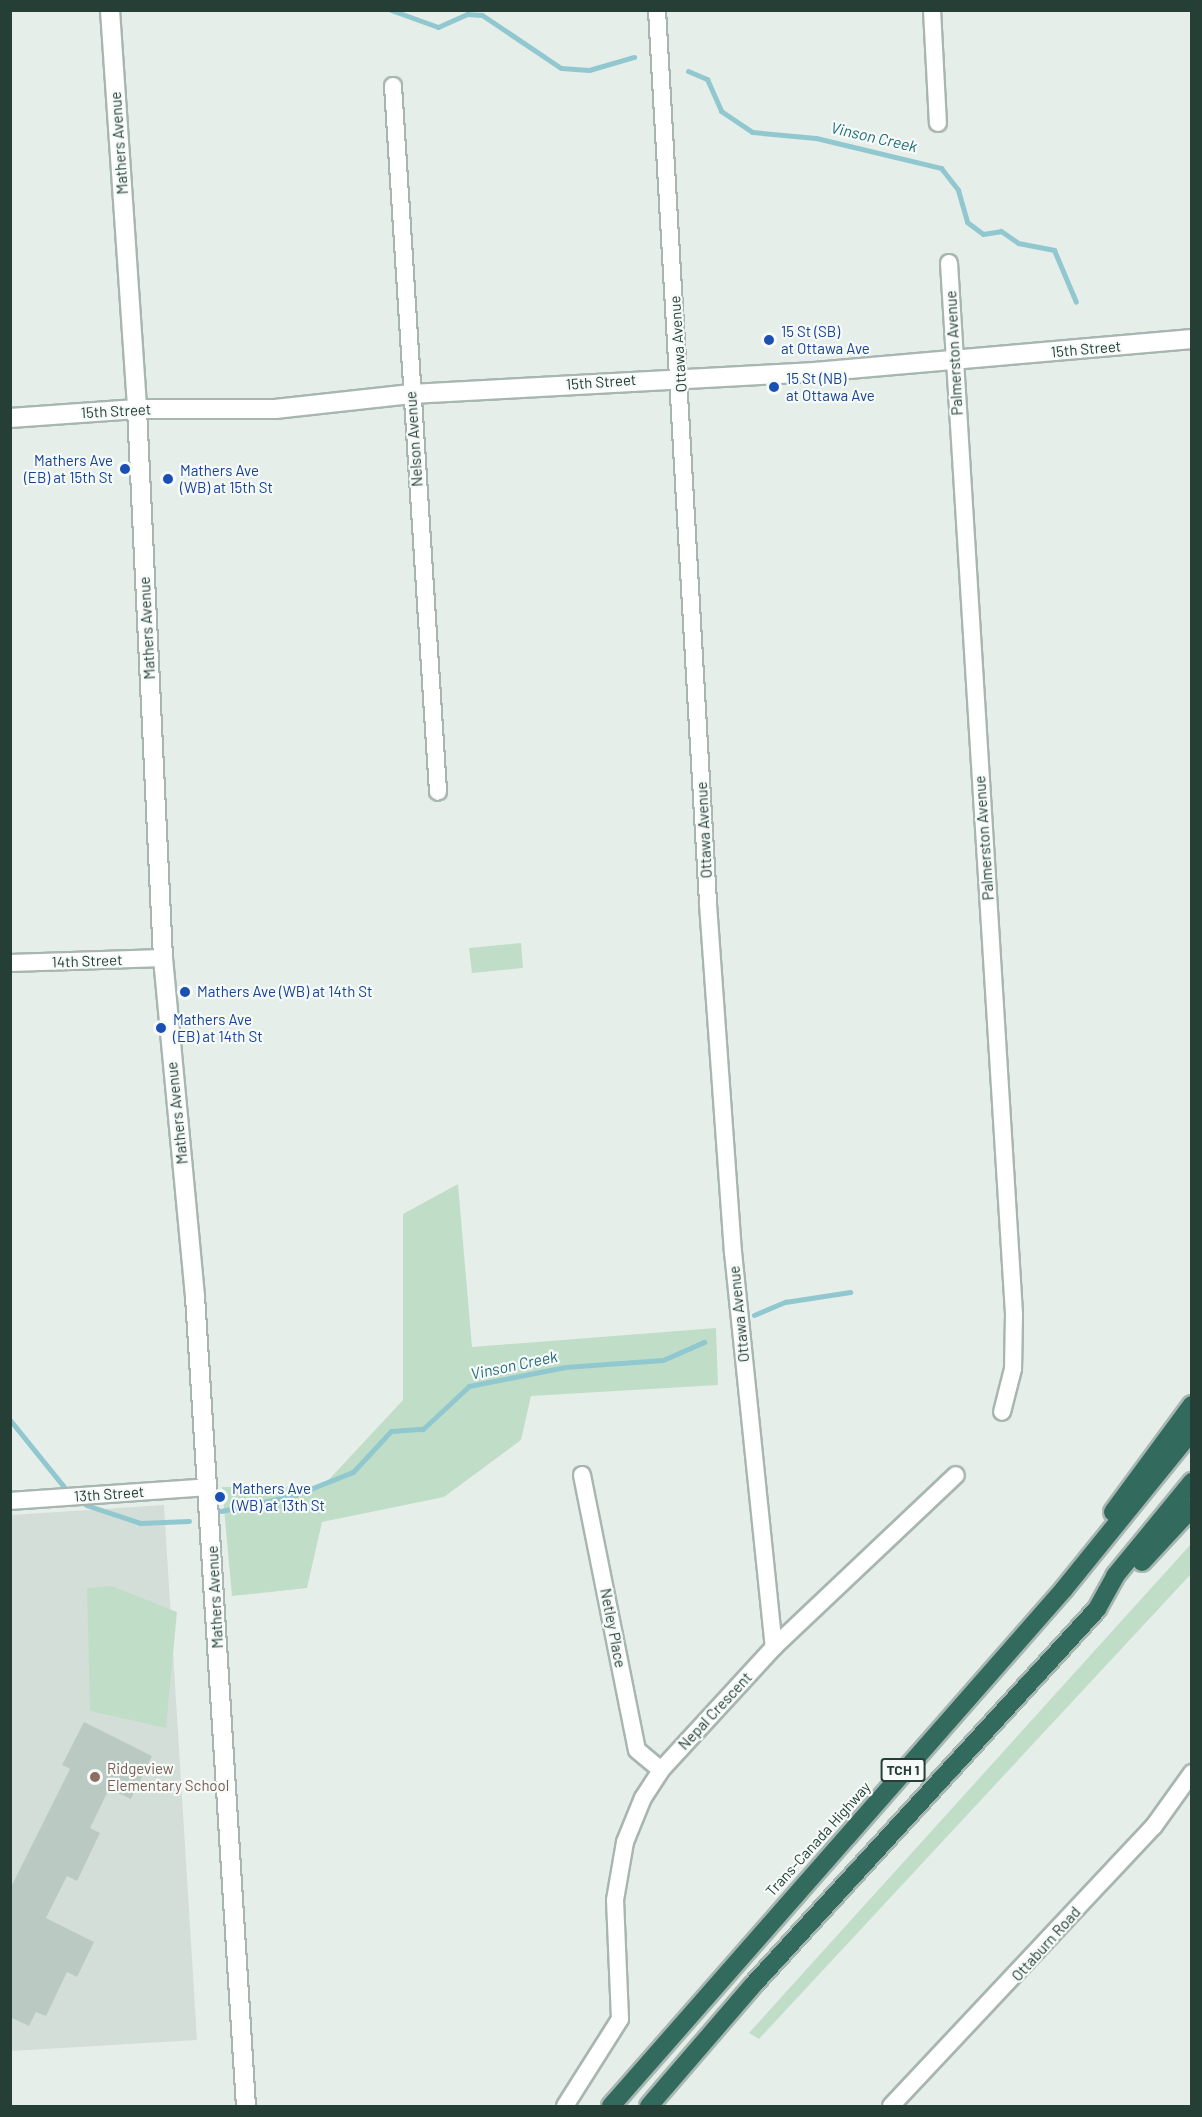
<!DOCTYPE html>
<html>
<head>
<meta charset="utf-8">
<style>
	body { margin:0 }
	#map { position:relative; width:1202px; height:2117px; overflow:hidden; background:#e6eeea; font-family:Barlow,sans-serif }
	div>[style] { position:absolute }
	.built>* { inset:0; background:#d4ded9 }
	.green>* { inset:0; background:#c0dec7 }
	.stream>* { height:5px; margin:-2.5px; padding:0 2.5px; transform-origin:2.5px; border-radius:2.5px; background:#91c8cf }
	.building>* { inset:0; background:#bbc9c3 }
	.roads { filter:drop-shadow(2px 0 #a8b6b1) drop-shadow(-2px 0 #a8b6b1) drop-shadow(0 2px #a8b6b1) drop-shadow(0 -2px #a8b6b1) }
	.minor>* { height:16px; margin:-8px; padding:0 8px; transform-origin:8px; border-radius:8px; background:#fff }
	.tertiary>* { height:18px; margin:-9px; padding:0 9px; transform-origin:9px; border-radius:9px; background:#fff }
	.secondary>* { height:18px; margin:-9px; padding:0 9px; transform-origin:9px; border-radius:9px; background:#fff }
	.motorway>* { height:18px; margin:-9px; padding:0 9px; transform-origin:9px; border-radius:9px; background:#326a5d }
	.dots>* { width:16px; height:16px; translate:-50% -50%; box-sizing:border-box; border:3px solid #f6faf8; border-radius:50% }
	span { translate:-50% -50%; white-space:nowrap; text-align:center; line-height:1.15; -webkit-text-stroke:4.5px #f6faf8; paint-order:stroke }
	.shield-label span { padding:2px 4px; background:#f6faf8; border:2px solid; border-radius:4px; -webkit-text-stroke-width:0 }
	.shield-label { font-size:14px; color:#253f37; font-weight:700 }
	.street-label { font-size:15px; color:#253f37 }
	.transit-label { font-size:15px; color:#164399 }
	.left { translate:0 -50%; text-align:left }
	.right { translate:-100% -50%; text-align:right }
	.education-label { font-size:15px; color:#785e54 }
	.water-label { font-size:16px; color:#226d79; font-style:italic }
	.frame { position:absolute; inset:0; border:12px solid #253f37; pointer-events:none }
</style>
</head>
<body>
<div id="map">
	<div class="built">
		<i style="clip-path:polygon(164px 1505px,197px 2040px,11px 2051px,11px 1515px)"></i>
	</div>
	<div class="green">
		<i style="clip-path:polygon(521px 943px,523px 968px,472px 973px,469px 948px)"></i>
		<i style="clip-path:polygon(458px 1184px,472px 1347px,716px 1328px,718px 1385px,531px 1396px,521px 1440px,444px 1497px,322px 1522px,307px 1588px,232px 1596px,222px 1487px,322px 1487px,403px 1400px,403px 1214px)"></i>
		<i style="clip-path:polygon(1191px 1544px,1191px 1574px,759px 2039px,749px 2033px)"></i>
		<i style="clip-path:polygon(112px 1586px,177px 1612px,166px 1728px,90px 1711px,87px 1588px)"></i>
	</div>
	<div class="stream">
		<i style="left:391px;top:10px;width:50px;rotate:19.9deg"></i>
		<i style="left:438px;top:27px;width:32px;rotate:-24deg"></i>
		<i style="left:467px;top:14px;width:15px;rotate:4deg"></i>
		<i style="left:482px;top:15px;width:95px;rotate:33.9deg"></i>
		<i style="left:561px;top:68px;width:28px;rotate:4deg"></i>
		<i style="left:589px;top:70px;width:47px;rotate:-16.1deg"></i>
		<i style="left:688px;top:71px;width:21px;rotate:23deg"></i>
		<i style="left:707px;top:79px;width:35px;rotate:66deg"></i>
		<i style="left:721px;top:111px;width:37px;rotate:34deg"></i>
		<i style="left:752px;top:132px;width:64px;rotate:5.4deg"></i>
		<i style="left:816px;top:138px;width:129px;rotate:13.5deg"></i>
		<i style="left:941px;top:168px;width:28px;rotate:52deg"></i>
		<i style="left:958px;top:190px;width:33px;rotate:74deg"></i>
		<i style="left:967px;top:222px;width:20px;rotate:37deg"></i>
		<i style="left:983px;top:234px;width:18px;rotate:-9deg"></i>
		<i style="left:1001px;top:231px;width:21px;rotate:35deg"></i>
		<i style="left:1018px;top:243px;width:37px;rotate:11deg"></i>
		<i style="left:1054px;top:250px;width:56px;rotate:67.1deg"></i>
		<i style="left:754px;top:1315px;width:34px;rotate:-23deg"></i>
		<i style="left:785px;top:1302px;width:66px;rotate:-8.7deg"></i>
		<i style="left:10px;top:1420px;width:86px;rotate:51.1deg"></i>
		<i style="left:86px;top:1505px;width:57px;rotate:18.4deg"></i>
		<i style="left:140px;top:1523px;width:49px;rotate:-2.3deg"></i>
		<i style="left:221px;top:1511px;width:76px;rotate:-12.2deg"></i>
		<i style="left:295px;top:1495px;width:62px;rotate:-21.6deg"></i>
		<i style="left:353px;top:1472px;width:56px;rotate:-47.2deg"></i>
		<i style="left:391px;top:1431px;width:32px;rotate:-4deg"></i>
		<i style="left:423px;top:1429px;width:63px;rotate:-43.1deg"></i>
		<i style="left:469px;top:1386px;width:98px;rotate:-11.2deg"></i>
		<i style="left:565px;top:1367px;width:98px;rotate:-4.1deg"></i>
		<i style="left:663px;top:1360px;width:45px;rotate:-23.7deg"></i>
	</div>
	<div class="building">
		<i style="clip-path:polygon(84px 1722px,152px 1756px,131px 1799px,109px 1789px,90px 1828px,100px 1833px,77px 1881px,67px 1876px,46px 1918px,94px 1942px,77px 1977px,67px 1972px,46px 2016px,36px 2012px,29px 2026px,10px 2017px,10px 1889px,70px 1769px,62px 1765px)"></i>
	</div>
	<div class="roads">
		<div class="minor">
			<i style="left:657px;top:10px;width:895px;rotate:86.73deg"></i>
			<i style="left:708px;top:904px;width:349px;rotate:85.9deg"></i>
			<i style="left:733px;top:1252px;width:397px;rotate:84.1deg"></i>
			<i style="left:932px;top:10px;width:113px;rotate:87deg"></i>
			<i style="left:393px;top:86px;width:707px;rotate:86.35deg"></i>
			<i style="left:949px;top:263px;width:1053px;rotate:86.46deg"></i>
			<i style="left:1014px;top:1314px;width:55px;rotate:91deg"></i>
			<i style="left:1013px;top:1369px;width:44px;rotate:104.3deg"></i>
			<i style="left:10px;top:963px;width:153px;rotate:-1.9deg"></i>
			<i style="left:582px;top:1475px;width:280px;rotate:78.7deg"></i>
			<i style="left:637px;top:1750px;width:31px;rotate:40deg"></i>
			<i style="left:10px;top:1501px;width:198px;rotate:-4deg"></i>
			<i style="left:565px;top:2106px;width:103px;rotate:-57.7deg"></i>
			<i style="left:620px;top:2019px;width:119px;rotate:-92.4deg"></i>
			<i style="left:615px;top:1900px;width:59px;rotate:-80.2deg"></i>
			<i style="left:625px;top:1842px;width:48px;rotate:-67.8deg"></i>
			<i style="left:643px;top:1798px;width:33px;rotate:-57deg"></i>
			<i style="left:661px;top:1770px;width:167px;rotate:-47.4deg"></i>
			<i style="left:774px;top:1647px;width:250px;rotate:-43.4deg"></i>
			<i style="left:891px;top:2106px;width:384px;rotate:-46.8deg"></i>
			<i style="left:1154px;top:1826px;width:65px;rotate:-54.4deg"></i>
		</div>
		<div class="tertiary">
			<i style="left:110px;top:10px;width:400px;rotate:86.1deg"></i>
			<i style="left:137px;top:409px;width:550px;rotate:87.29deg"></i>
			<i style="left:163px;top:958px;width:340px;rotate:84.6deg"></i>
			<i style="left:195px;top:1296px;width:812px;rotate:86.4deg"></i>
		</div>
		<div class="secondary">
			<i style="left:10px;top:418px;width:127px;rotate:-4.1deg"></i>
			<i style="left:137px;top:409px;width:138px"></i>
			<i style="left:275px;top:409px;width:137px;rotate:-6.3deg"></i>
			<i style="left:411px;top:394px;width:405px;rotate:-3.1deg"></i>
			<i style="left:815px;top:372px;width:378px;rotate:-5deg"></i>
		</div>
		<div class="motorway">
			<i style="left:1113px;top:1512px;width:133px;rotate:-53.6deg"></i>
			<i style="left:1142px;top:1562px;width:74px;rotate:-47.2deg"></i>
			<i style="left:611px;top:2106px;width:687px;rotate:-48.77deg"></i>
			<i style="left:1064px;top:1589px;width:203px;rotate:-51deg"></i>
			<i style="left:649px;top:2106px;width:160px;rotate:-49.3deg"></i>
			<i style="left:753px;top:1985px;width:510px;rotate:-47.54deg"></i>
			<i style="left:1097px;top:1609px;width:38px;rotate:-61deg"></i>
			<i style="left:1115px;top:1576px;width:122px;rotate:-50.7deg"></i>
		</div>
	</div>
	<div class="dots">
		<i style="left:769px;top:340px;background:#1a4fb4"></i>
		<i style="left:774px;top:387px;background:#1a4fb4"></i>
		<i style="left:125px;top:469px;background:#1a4fb4"></i>
		<i style="left:168px;top:479px;background:#1a4fb4"></i>
		<i style="left:185px;top:992px;background:#1a4fb4"></i>
		<i style="left:161px;top:1028px;background:#1a4fb4"></i>
		<i style="left:220px;top:1497px;background:#1a4fb4"></i>
		<i style="left:95px;top:1777px;background:#8d6e63"></i>
	</div>
	<div class="shield-label">
		<span style="left:903px;top:1770px">TCH 1</span>
	</div>
	<div class="street-label">
		<span style="left:119px;top:143px;rotate:-94deg">Mathers Avenue</span>
		<span style="left:678px;top:344px;rotate:-94deg">Ottawa Avenue</span>
		<span style="left:1086px;top:349px;rotate:-5deg">15th Street</span>
		<span style="left:954px;top:353px;rotate:-93deg">Palmerston Avenue</span>
		<span style="left:601px;top:382px;rotate:-4deg">15th Street</span>
		<span style="left:116px;top:411px;rotate:-3deg">15th Street</span>
		<span style="left:414px;top:439px;rotate:-94deg">Nelson Avenue</span>
		<span style="left:147px;top:628px;rotate:-93deg">Mathers Avenue</span>
		<span style="left:704px;top:830px;rotate:-93deg">Ottawa Avenue</span>
		<span style="left:984px;top:838px;rotate:-94deg">Palmerston Avenue</span>
		<span style="left:87px;top:961px;rotate:-2deg">14th Street</span>
		<span style="left:177px;top:1113px;rotate:-96deg">Mathers Avenue</span>
		<span style="left:739px;top:1314px;rotate:-96deg">Ottawa Avenue</span>
		<span style="left:109px;top:1494px;rotate:-4deg">13th Street</span>
		<span style="left:215px;top:1597px;rotate:-93deg">Mathers Avenue</span>
		<span style="left:613px;top:1628px;rotate:79deg">Netley Place</span>
		<span style="left:715px;top:1711px;rotate:-47deg">Nepal Crescent</span>
		<span style="left:818px;top:1839px;rotate:-48deg">Trans-Canada Highway</span>
		<span style="left:1046px;top:1944px;rotate:-48deg">Ottaburn Road</span>
	</div>
	<div class="transit-label">
		<span class="left" style="left:781px;top:340px">15 St (SB)<br>at Ottawa Ave</span>
		<span class="left" style="left:786px;top:387px">15 St (NB)<br>at Ottawa Ave</span>
		<span class="right" style="left:113px;top:469px">Mathers Ave<br>(EB) at 15th St</span>
		<span class="left" style="left:180px;top:479px">Mathers Ave<br>(WB) at 15th St</span>
		<span class="left" style="left:197px;top:992px">Mathers Ave (WB) at 14th St</span>
		<span class="left" style="left:173px;top:1028px">Mathers Ave<br>(EB) at 14th St</span>
		<span class="left" style="left:232px;top:1497px">Mathers Ave<br>(WB) at 13th St</span>
	</div>
	<div class="education-label">
		<span class="left" style="left:107px;top:1777px">Ridgeview<br>Elementary School</span>
	</div>
	<div class="water-label">
		<span style="left:874px;top:137px;rotate:13deg">Vinson Creek</span>
		<span style="left:514px;top:1365px;rotate:-12deg">Vinson Creek</span>
	</div>
	<div class="frame"></div>
</div>
</body>
</html>
